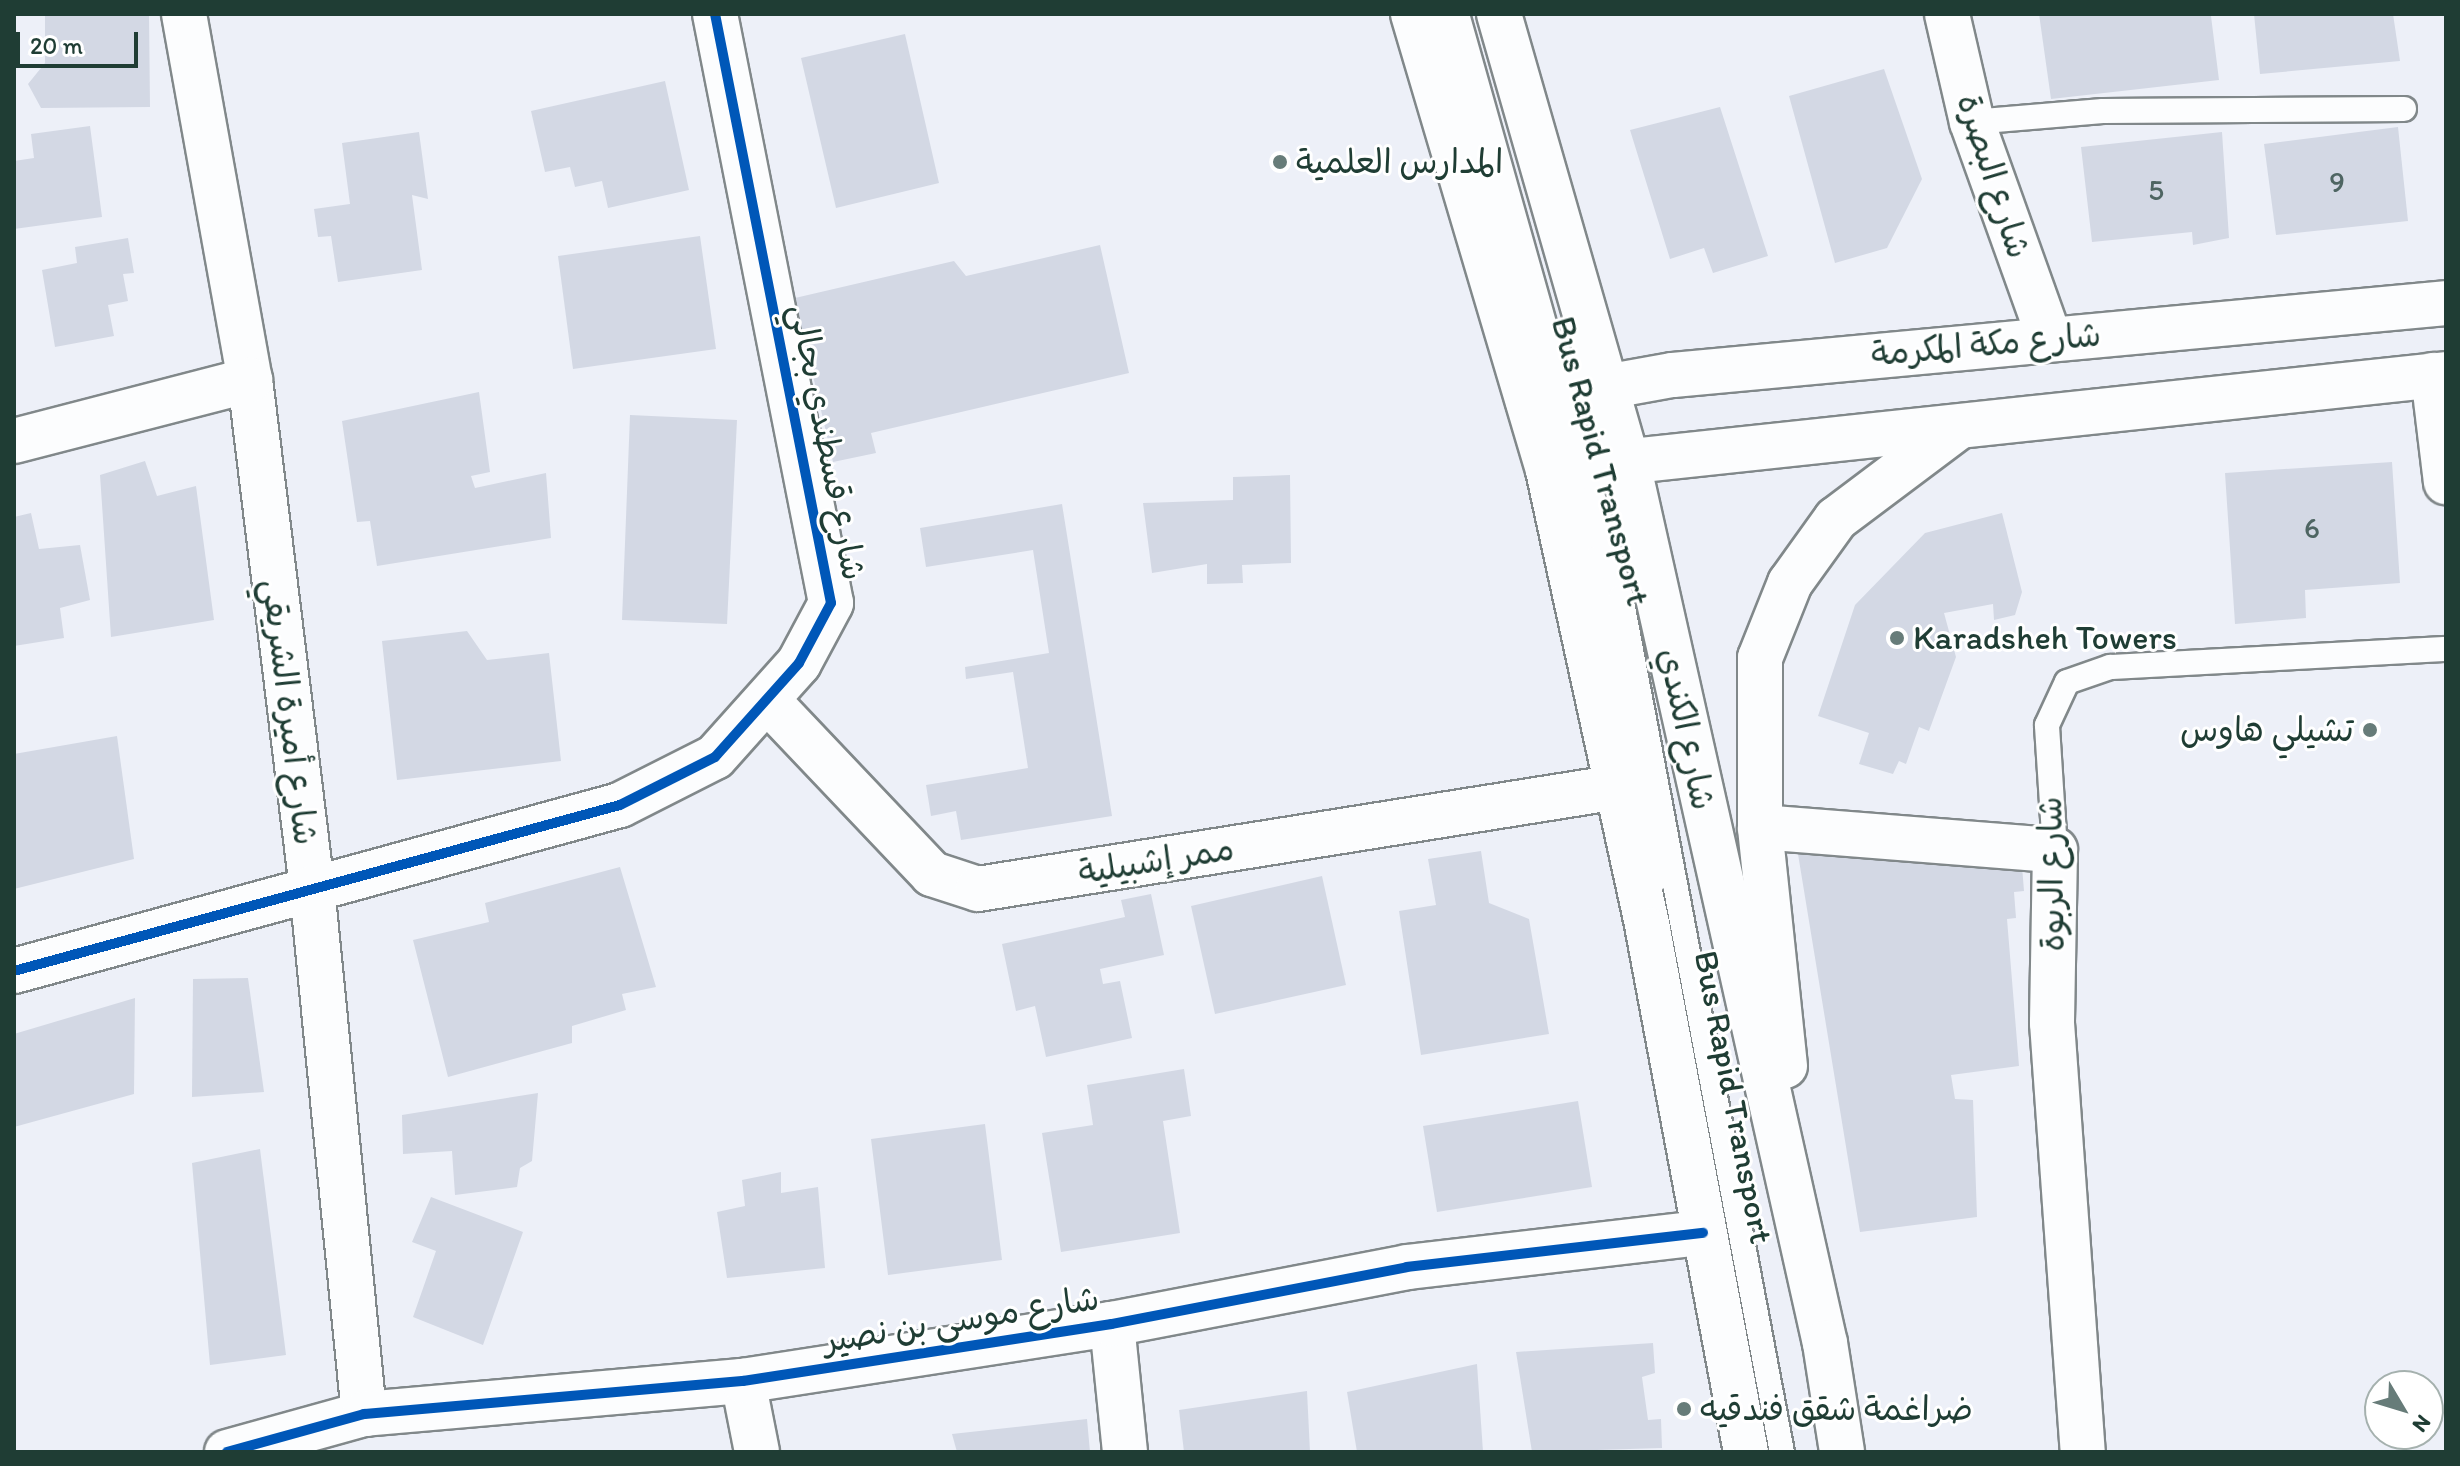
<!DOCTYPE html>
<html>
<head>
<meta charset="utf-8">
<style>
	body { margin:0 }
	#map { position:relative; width:2460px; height:1466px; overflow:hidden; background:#edf0f8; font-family:Itim,"Playpen Sans Arabic",sans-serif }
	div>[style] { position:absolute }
	.building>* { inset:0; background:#d3d8e4 }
	.roads { filter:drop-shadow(2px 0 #81888a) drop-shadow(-2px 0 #81888a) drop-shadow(0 2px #81888a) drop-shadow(0 -2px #81888a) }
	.lane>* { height:24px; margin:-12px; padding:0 12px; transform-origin:12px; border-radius:12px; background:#fcfdfe }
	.street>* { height:44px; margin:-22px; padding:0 22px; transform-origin:22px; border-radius:22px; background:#fcfdfe }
	.primary>* { height:44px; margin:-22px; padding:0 22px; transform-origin:22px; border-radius:22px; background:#fcfdfe }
	.cycleway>* { height:10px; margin:-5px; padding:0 5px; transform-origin:5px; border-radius:5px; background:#0057b8 }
	.dots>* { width:22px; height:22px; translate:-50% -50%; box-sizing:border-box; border:4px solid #fff; border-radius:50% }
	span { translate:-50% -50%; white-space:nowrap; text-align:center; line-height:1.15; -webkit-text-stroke:6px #fff; paint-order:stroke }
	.number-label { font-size:30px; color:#4e6562 }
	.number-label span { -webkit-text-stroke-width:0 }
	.poi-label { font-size:34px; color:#1f3d34 }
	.left { translate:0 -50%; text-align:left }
	.right { translate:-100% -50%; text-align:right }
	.street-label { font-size:34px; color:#1f3d34 }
	.frame { position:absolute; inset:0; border:16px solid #1f3d34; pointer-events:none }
	.north { position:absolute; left:2364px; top:1370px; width:80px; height:80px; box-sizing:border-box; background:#fff; border:2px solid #a5b1ae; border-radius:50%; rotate:128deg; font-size:22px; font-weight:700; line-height:32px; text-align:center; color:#1f3d34 }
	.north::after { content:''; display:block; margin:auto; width:28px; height:36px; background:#677c79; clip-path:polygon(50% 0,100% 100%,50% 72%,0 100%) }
	.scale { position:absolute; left:16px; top:32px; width:122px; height:36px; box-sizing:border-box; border:4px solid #1f3d34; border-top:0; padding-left:10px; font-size:24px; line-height:28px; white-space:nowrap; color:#1f3d34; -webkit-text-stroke:6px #fff; paint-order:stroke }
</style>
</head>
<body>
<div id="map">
	<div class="building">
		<i style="clip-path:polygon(45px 14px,149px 14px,150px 107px,41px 108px,28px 84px,45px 63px)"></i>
		<i style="clip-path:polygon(2039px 14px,2211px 16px,2219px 80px,2051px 99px)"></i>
		<i style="clip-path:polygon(2254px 14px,2393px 14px,2400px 61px,2260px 74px)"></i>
		<i style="clip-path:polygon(905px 34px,939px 183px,836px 208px,801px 58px)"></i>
		<i style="clip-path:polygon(1884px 69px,1922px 179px,1887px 248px,1835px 263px,1789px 96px)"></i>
		<i style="clip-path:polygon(665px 81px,689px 190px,608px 208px,602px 181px,575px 187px,570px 167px,545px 172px,531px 111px)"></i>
		<i style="clip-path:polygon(1720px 107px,1768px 256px,1713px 273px,1704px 248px,1670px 259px,1630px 130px)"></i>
		<i style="clip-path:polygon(90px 126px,102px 217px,14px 229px,14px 161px,34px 158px,31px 134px)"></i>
		<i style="clip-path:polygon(2398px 127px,2408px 221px,2276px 235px,2264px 144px)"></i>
		<i style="clip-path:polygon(419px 132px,428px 199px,412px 195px,422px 270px,338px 282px,331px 236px,318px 237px,314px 209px,350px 204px,342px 143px)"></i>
		<i style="clip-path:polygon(2222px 132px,2229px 238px,2193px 245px,2192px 232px,2092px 242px,2081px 147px)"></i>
		<i style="clip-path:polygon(700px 236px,716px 349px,573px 369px,558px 256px)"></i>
		<i style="clip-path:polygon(128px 238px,134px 273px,123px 274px,128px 301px,108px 305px,114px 336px,55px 347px,42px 270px,77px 263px,75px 247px)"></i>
		<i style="clip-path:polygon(1100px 245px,1129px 373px,871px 433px,876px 453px,833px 462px,795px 298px,954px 261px,966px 276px)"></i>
		<i style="clip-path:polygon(479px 392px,490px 472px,471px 476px,475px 488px,546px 473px,551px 538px,377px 566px,370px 521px,357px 522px,342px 421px)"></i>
		<i style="clip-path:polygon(630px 415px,737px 420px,727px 624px,622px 620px)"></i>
		<i style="clip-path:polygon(145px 461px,157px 496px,196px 486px,214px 620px,111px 637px,100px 475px)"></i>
		<i style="clip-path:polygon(2392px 462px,2400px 583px,2305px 590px,2306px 618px,2235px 624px,2225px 473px)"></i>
		<i style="clip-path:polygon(1290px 475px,1291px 563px,1242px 565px,1243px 583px,1207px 584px,1207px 564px,1152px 573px,1143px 503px,1233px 500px,1233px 477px)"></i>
		<i style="clip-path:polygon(1062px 504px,1112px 816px,961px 840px,956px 811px,931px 816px,926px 785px,1028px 768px,1013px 672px,966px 679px,965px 667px,1049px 653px,1033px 550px,926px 567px,920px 528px)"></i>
		<i style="clip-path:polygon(31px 513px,39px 549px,80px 545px,90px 600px,60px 608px,64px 638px,14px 646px,14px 517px)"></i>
		<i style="clip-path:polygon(2002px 513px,2022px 592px,2015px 615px,1994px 620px,1993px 604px,1944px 613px,1956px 657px,1929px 731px,1919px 727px,1906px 764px,1899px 761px,1893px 774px,1859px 764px,1869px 733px,1818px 716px,1855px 605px,1925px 533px)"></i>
		<i style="clip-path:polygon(467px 631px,487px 660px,549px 653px,561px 761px,397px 780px,382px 641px)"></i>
		<i style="clip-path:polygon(117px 736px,134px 859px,14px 889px,14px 754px)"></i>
		<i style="clip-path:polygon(1797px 848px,2022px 866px,2024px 891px,2014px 892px,2016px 918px,2007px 919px,2019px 1066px,1951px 1075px,1955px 1099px,1973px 1100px,1977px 1217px,1860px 1232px)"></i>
		<i style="clip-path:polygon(1481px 851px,1489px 903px,1529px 919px,1549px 1034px,1421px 1055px,1399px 911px,1436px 905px,1428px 859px)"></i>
		<i style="clip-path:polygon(620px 867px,656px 987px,622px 994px,626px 1010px,572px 1026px,572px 1043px,448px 1077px,413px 940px,489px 922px,485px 903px)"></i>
		<i style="clip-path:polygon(1322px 876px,1346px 985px,1215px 1014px,1191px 906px)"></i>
		<i style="clip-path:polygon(1151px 894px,1164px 955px,1100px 969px,1103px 984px,1120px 981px,1132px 1038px,1046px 1057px,1035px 1006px,1016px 1011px,1002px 944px,1125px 917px,1121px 900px)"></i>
		<i style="clip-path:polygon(248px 978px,264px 1092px,192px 1097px,193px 979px)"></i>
		<i style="clip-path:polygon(135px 998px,134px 1094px,14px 1127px,14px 1034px)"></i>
		<i style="clip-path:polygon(1184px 1069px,1191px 1116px,1163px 1121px,1180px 1233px,1061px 1252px,1042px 1133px,1093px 1125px,1087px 1085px)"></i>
		<i style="clip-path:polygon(538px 1093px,532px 1161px,520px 1168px,517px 1187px,455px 1195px,452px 1151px,403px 1154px,402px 1115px)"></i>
		<i style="clip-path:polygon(1578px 1101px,1592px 1187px,1437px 1212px,1423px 1126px)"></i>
		<i style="clip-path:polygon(985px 1124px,1002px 1260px,888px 1275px,871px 1139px)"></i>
		<i style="clip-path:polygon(260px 1149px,286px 1355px,210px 1365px,192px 1163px)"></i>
		<i style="clip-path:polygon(781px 1172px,781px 1193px,818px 1187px,825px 1268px,727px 1278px,717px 1212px,745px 1206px,742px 1180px)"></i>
		<i style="clip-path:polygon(431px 1197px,523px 1232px,483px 1345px,413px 1317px,436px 1251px,412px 1242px)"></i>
		<i style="clip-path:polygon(1653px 1343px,1655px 1373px,1642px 1377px,1648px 1420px,1661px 1419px,1662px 1448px,1532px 1452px,1516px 1352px)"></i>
		<i style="clip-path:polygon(1477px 1364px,1483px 1452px,1357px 1452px,1347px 1392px)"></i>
		<i style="clip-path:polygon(1307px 1391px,1310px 1452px,1184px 1452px,1179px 1410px)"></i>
		<i style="clip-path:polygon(1087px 1419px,1090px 1452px,957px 1452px,952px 1434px)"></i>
	</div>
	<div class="roads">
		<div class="lane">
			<i style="left:1436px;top:14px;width:568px;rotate:73.74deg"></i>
			<i style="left:1595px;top:559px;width:325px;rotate:78.8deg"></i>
			<i style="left:1457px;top:14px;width:606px;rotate:74.29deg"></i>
			<i style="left:1621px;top:597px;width:870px;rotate:79.34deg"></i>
			<i style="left:1972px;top:122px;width:131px;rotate:-4.8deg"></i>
			<i style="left:2103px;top:111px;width:301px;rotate:-0.4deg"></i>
			<i style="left:2055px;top:850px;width:125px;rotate:-93.7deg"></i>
			<i style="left:2047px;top:725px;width:47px;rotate:-65.1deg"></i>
			<i style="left:2067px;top:682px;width:46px;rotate:-19.2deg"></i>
			<i style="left:2110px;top:667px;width:336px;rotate:-3.1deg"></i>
		</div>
		<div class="street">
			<i style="left:184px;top:14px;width:372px;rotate:79.8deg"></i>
			<i style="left:250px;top:380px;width:512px;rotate:83.04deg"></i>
			<i style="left:312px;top:888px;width:529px;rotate:84.35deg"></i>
			<i style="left:1947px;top:14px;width:111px;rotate:77deg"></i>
			<i style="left:1972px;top:122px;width:228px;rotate:70.3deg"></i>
			<i style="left:2433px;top:375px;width:108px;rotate:83.1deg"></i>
			<i style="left:14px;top:441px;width:244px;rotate:-14.5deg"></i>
			<i style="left:767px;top:700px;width:240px;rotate:46.5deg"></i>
			<i style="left:932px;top:874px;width:48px;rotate:18.1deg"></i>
			<i style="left:978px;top:889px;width:648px;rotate:-9.06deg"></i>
			<i style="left:1760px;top:827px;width:296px;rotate:4.5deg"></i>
			<i style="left:2055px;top:850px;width:173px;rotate:91deg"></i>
			<i style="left:2052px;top:1023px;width:430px;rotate:85.9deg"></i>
			<i style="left:14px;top:971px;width:628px;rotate:-15.32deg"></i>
			<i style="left:620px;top:805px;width:106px;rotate:-26.8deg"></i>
			<i style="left:715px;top:757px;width:126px;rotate:-48.2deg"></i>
			<i style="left:799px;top:663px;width:68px;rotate:-61.9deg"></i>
			<i style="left:831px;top:603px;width:600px;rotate:-101.14deg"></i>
			<i style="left:1112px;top:1324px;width:129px;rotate:84.2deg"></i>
			<i style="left:743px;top:1381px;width:72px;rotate:78.8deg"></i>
			<i style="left:227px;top:1452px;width:142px;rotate:-15.5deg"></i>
			<i style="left:364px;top:1414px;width:380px;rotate:-5deg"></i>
			<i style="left:743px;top:1381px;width:373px;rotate:-8.8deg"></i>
			<i style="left:1112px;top:1324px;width:300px;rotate:-10.9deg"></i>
			<i style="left:1407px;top:1267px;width:298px;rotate:-6.6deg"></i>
		</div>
		<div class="primary">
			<i style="left:1413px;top:14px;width:476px;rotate:73.5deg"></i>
			<i style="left:1548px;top:470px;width:471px;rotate:77.7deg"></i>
			<i style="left:1648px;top:930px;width:531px;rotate:79.37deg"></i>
			<i style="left:1499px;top:14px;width:463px;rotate:74deg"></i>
			<i style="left:1627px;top:459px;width:906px;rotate:77.38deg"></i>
			<i style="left:1825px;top:1343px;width:110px;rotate:81.1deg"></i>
			<i style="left:1528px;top:401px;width:147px;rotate:-10.2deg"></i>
			<i style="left:1673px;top:375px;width:776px;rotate:-5.32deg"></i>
			<i style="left:1548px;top:470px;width:903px;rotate:-6.1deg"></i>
			<i style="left:1785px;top:1066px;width:240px;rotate:-96deg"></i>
			<i style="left:1760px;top:827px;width:169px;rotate:-90deg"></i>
			<i style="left:1760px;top:658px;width:81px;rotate:-68.2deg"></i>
			<i style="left:1790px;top:583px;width:79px;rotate:-54.3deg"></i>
			<i style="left:1836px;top:519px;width:150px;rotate:-36.9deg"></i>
		</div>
	</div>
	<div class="cycleway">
		<i style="left:14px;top:971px;width:628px;rotate:-15.32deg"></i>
		<i style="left:620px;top:805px;width:106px;rotate:-26.8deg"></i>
		<i style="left:715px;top:757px;width:126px;rotate:-48.2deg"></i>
		<i style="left:799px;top:663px;width:68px;rotate:-61.9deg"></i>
		<i style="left:831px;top:603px;width:600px;rotate:-101.14deg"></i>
		<i style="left:227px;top:1452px;width:142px;rotate:-15.5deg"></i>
		<i style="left:364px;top:1414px;width:380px;rotate:-5deg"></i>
		<i style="left:743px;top:1381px;width:373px;rotate:-8.8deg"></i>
		<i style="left:1112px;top:1324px;width:300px;rotate:-10.9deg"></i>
		<i style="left:1407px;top:1267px;width:298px;rotate:-6.6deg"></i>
	</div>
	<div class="dots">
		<i style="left:1280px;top:162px;background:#677c79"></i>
		<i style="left:1897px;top:638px;background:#677c79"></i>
		<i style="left:2370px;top:730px;background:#677c79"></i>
		<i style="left:1684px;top:1409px;background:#677c79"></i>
	</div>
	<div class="number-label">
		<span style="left:2337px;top:182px">9</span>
		<span style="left:2156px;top:190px">5</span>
		<span style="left:2312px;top:528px">6</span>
	</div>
	<div class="poi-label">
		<span class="left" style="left:1296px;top:162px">المدارس العلمية</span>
		<span class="left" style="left:1913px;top:638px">Karadsheh Towers</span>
		<span class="right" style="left:2354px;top:730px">تشيلي هاوس</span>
		<span class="left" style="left:1700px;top:1409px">ضراغمة شقق فندقيه</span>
	</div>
	<div class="street-label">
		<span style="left:1994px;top:176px;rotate:72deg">شارع البصرة</span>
		<span style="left:1986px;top:344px;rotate:-5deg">شارع مكة المكرمة</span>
		<span style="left:828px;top:442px;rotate:79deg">شارع قسطندي بجالي</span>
		<span style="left:1601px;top:461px;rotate:75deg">Bus Rapid Transport</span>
		<span style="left:290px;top:712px;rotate:83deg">شارع أميرة الشريقي</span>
		<span style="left:1687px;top:729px;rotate:78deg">شارع الكندي</span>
		<span style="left:1156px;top:860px;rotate:-9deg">ممر إشبيلية</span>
		<span style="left:2051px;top:874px;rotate:-91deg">شارع الربوة</span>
		<span style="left:1734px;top:1097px;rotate:79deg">Bus Rapid Transport</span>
		<span style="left:961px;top:1319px;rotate:-9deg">شارع موسى بن نصير</span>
	</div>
	<div class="frame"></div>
	<div class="north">N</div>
	<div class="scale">20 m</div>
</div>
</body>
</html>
